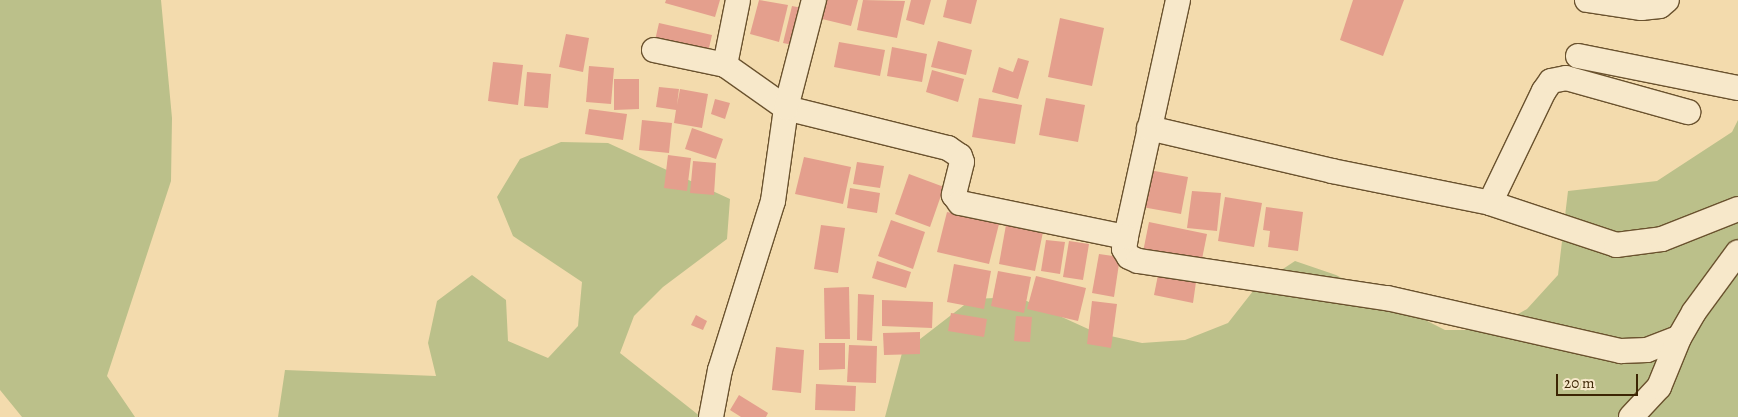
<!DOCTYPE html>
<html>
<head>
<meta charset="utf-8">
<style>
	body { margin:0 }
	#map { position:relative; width:1738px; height:417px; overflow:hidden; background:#f3dbad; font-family:Alegreya,serif }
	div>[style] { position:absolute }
	.green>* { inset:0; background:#bbc08a }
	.building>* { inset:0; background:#e49f8d }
	.roads { filter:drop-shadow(1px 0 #6a522e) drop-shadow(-1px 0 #6a522e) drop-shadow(0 1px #6a522e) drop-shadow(0 -1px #6a522e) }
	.street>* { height:24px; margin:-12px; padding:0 12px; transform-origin:12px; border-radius:12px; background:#f7e8ca }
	span { translate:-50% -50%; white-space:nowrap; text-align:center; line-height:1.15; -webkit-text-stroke:5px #f7e8ca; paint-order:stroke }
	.scale { position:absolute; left:1556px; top:374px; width:82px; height:22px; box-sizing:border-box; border:2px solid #3c2504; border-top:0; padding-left:6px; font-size:15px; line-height:18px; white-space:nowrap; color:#3c2504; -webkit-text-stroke:4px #f7e8ca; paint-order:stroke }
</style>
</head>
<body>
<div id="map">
	<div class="green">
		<i style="clip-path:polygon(0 0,161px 0,172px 118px,171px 181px,107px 376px,135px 417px,22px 417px,0 390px)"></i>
		<i style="clip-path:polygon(1738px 120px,1738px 417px,885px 417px,902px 353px,972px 299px,1018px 297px,1097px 333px,1142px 343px,1185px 340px,1228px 323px,1257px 286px,1295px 261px,1336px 275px,1445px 330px,1490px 330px,1527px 309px,1558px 275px,1568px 191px,1657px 181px,1732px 132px)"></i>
		<i style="clip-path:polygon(561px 142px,608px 143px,730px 199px,727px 239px,663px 287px,634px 316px,620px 353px,701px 417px,278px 417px,285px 370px,436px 376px,428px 343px,437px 301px,472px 275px,506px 300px,508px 341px,548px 358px,578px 326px,582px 282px,513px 236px,497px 197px,520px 159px)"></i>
	</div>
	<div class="building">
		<i style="clip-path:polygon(666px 0,720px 0,715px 17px,665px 3px)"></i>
		<i style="clip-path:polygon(759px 0,788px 5px,779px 42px,750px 34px)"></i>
		<i style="clip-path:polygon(823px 0,858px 0,851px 26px,818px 18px)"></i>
		<i style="clip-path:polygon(863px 0,905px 1px,897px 38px,857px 30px)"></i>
		<i style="clip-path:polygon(911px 0,931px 0,924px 25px,906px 20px)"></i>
		<i style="clip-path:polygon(947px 0,977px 0,971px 24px,943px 17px)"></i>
		<i style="clip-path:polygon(1353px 0,1404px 0,1383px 56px,1340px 40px)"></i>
		<i style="clip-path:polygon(792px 6px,807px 9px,798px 46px,783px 43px)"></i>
		<i style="clip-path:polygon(1060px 18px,1104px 28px,1092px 86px,1048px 77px)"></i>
		<i style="clip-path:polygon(659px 23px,712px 35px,706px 61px,653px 49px)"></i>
		<i style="clip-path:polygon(566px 34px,589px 38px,583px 72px,559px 67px)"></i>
		<i style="clip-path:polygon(938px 41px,972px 50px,966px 75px,931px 67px)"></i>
		<i style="clip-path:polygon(839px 42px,885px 50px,880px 76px,834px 67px)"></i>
		<i style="clip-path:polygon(892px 47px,927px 54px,922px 82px,887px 76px)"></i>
		<i style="clip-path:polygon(1018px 58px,1029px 61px,1018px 99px,992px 92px,999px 67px,1013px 72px)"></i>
		<i style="clip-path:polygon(493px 62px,523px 65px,518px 105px,488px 101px)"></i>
		<i style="clip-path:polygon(589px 66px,614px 68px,611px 104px,586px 102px)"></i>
		<i style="clip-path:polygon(932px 70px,964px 79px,958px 102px,926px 92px)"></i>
		<i style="clip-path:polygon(527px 72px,551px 74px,548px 108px,524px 106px)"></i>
		<i style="clip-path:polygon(614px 79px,639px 79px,639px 109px,614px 110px)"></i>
		<i style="clip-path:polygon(659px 87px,679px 89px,677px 105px,680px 89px,708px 94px,702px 128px,674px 123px,676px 110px,656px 107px)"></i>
		<i style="clip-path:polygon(979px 98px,1022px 105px,1015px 144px,972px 137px)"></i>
		<i style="clip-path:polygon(1046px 98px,1085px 105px,1078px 142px,1039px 135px)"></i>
		<i style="clip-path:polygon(715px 99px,730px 103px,725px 119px,711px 114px)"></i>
		<i style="clip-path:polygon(589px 109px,627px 114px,623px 140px,585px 134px)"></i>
		<i style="clip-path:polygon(642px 120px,672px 123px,669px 153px,639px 150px)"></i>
		<i style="clip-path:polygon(692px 128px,723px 139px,716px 159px,685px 149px)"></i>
		<i style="clip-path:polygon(668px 155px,691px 158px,687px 191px,664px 188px)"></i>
		<i style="clip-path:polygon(804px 157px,851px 167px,843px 204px,795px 194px)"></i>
		<i style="clip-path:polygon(693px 161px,716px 163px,714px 195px,690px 193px)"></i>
		<i style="clip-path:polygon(857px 162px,884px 166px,880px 188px,853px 184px)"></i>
		<i style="clip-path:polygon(1149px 170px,1188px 177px,1181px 214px,1142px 207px)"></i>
		<i style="clip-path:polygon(909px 174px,944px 187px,930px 227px,895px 214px)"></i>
		<i style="clip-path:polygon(850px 188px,880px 193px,877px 213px,847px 208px)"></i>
		<i style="clip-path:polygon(1192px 191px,1221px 193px,1217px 231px,1187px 228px)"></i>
		<i style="clip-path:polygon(1225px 197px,1262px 203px,1254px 247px,1218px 241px)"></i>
		<i style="clip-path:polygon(1266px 207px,1303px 212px,1298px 251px,1268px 247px,1270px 231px,1263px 230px)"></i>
		<i style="clip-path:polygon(947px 212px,999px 224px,989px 264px,937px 252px)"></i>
		<i style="clip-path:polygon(891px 220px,925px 232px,913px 269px,878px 256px)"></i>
		<i style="clip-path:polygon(1149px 222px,1207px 234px,1201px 264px,1143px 252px)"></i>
		<i style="clip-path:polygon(821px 225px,845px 228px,838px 273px,814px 269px)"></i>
		<i style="clip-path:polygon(1006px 225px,1043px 232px,1035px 271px,999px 264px)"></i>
		<i style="clip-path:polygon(1046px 240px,1065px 242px,1060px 274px,1041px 271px)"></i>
		<i style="clip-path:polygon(1069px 241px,1089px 244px,1083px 280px,1063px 277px)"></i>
		<i style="clip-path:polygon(1099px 254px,1120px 257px,1114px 297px,1092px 293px)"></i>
		<i style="clip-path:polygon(877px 261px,911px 272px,906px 288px,872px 278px)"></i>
		<i style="clip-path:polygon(954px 264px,991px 271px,984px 309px,947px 302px)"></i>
		<i style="clip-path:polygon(998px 271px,1031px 277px,1024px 313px,991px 306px)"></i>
		<i style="clip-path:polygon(1158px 275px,1196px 282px,1193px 303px,1154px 295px)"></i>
		<i style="clip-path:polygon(1036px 276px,1086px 288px,1078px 321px,1027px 309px)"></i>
		<i style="clip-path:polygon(849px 287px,850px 339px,825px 339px,824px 288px)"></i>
		<i style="clip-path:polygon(858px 294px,874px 295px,872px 341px,857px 340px)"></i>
		<i style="clip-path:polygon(882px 300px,933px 302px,932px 328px,882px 326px)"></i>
		<i style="clip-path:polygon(1092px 301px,1117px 304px,1111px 348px,1087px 344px)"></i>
		<i style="clip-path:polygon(951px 313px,987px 319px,984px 337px,948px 331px)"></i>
		<i style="clip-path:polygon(696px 315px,707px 321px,703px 330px,691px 325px)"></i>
		<i style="clip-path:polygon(1016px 316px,1032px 317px,1030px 342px,1014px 341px)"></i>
		<i style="clip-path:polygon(920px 332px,920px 354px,884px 355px,883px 333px)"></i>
		<i style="clip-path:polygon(819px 343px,845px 343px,845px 369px,819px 370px)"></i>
		<i style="clip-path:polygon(849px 345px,877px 346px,876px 383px,847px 382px)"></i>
		<i style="clip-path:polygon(776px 347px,804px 350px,801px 393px,772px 390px)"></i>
		<i style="clip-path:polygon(816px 384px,856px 386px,855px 411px,815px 410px)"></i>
		<i style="clip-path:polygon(739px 395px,768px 413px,766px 417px,741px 417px,730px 410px)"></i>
	</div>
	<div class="roads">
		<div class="street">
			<i style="left:1178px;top:0;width:243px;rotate:102.4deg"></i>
			<i style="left:1126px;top:237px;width:12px;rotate:99deg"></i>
			<i style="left:1124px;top:249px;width:9px;rotate:58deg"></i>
			<i style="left:1129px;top:257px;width:10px;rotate:24deg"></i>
			<i style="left:1138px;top:261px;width:252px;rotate:8.5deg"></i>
			<i style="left:1387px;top:298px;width:240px;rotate:12.8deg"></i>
			<i style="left:1621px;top:351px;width:26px;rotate:-2deg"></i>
			<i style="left:1647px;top:350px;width:34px;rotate:-21deg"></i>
			<i style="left:1679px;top:338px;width:30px;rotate:-60deg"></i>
			<i style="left:1694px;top:312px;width:74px;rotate:-53.7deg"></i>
			<i style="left:1587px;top:0;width:55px;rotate:8.4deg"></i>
			<i style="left:1641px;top:8px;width:19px;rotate:-6deg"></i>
			<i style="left:1660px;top:6px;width:9px;rotate:-41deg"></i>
			<i style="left:654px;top:50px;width:73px;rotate:11.9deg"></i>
			<i style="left:725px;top:65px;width:75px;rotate:35.2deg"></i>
			<i style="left:786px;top:108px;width:167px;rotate:13.9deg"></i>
			<i style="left:948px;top:148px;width:14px;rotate:34deg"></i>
			<i style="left:960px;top:156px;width:6px;rotate:72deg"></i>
			<i style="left:962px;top:162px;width:34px;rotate:104deg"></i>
			<i style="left:954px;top:195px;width:10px;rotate:53deg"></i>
			<i style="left:960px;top:203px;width:169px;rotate:11.6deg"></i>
			<i style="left:1578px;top:56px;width:163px;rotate:11.3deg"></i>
			<i style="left:725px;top:65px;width:66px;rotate:-78.7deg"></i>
			<i style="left:1149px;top:128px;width:188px;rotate:13.2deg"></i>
			<i style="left:1332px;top:171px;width:161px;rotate:11.4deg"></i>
			<i style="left:1490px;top:203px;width:133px;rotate:18.4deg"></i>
			<i style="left:1616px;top:245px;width:46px;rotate:-7.4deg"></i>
			<i style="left:1662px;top:239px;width:82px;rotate:-21.5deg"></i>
			<i style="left:1490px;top:203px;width:124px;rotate:-64.3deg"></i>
			<i style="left:1544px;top:91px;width:12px;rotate:-55deg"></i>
			<i style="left:1551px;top:81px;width:15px;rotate:-11deg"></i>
			<i style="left:1566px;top:78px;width:127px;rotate:15.6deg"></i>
			<i style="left:711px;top:417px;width:48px;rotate:-79.2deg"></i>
			<i style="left:720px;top:370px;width:177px;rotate:-72.6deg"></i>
			<i style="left:773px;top:201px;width:94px;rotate:-82deg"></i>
			<i style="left:786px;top:108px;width:112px;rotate:-75.5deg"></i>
			<i style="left:1631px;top:417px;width:41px;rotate:-47deg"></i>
			<i style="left:1659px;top:387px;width:53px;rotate:-67.8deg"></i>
		</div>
	</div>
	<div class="scale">20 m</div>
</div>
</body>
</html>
